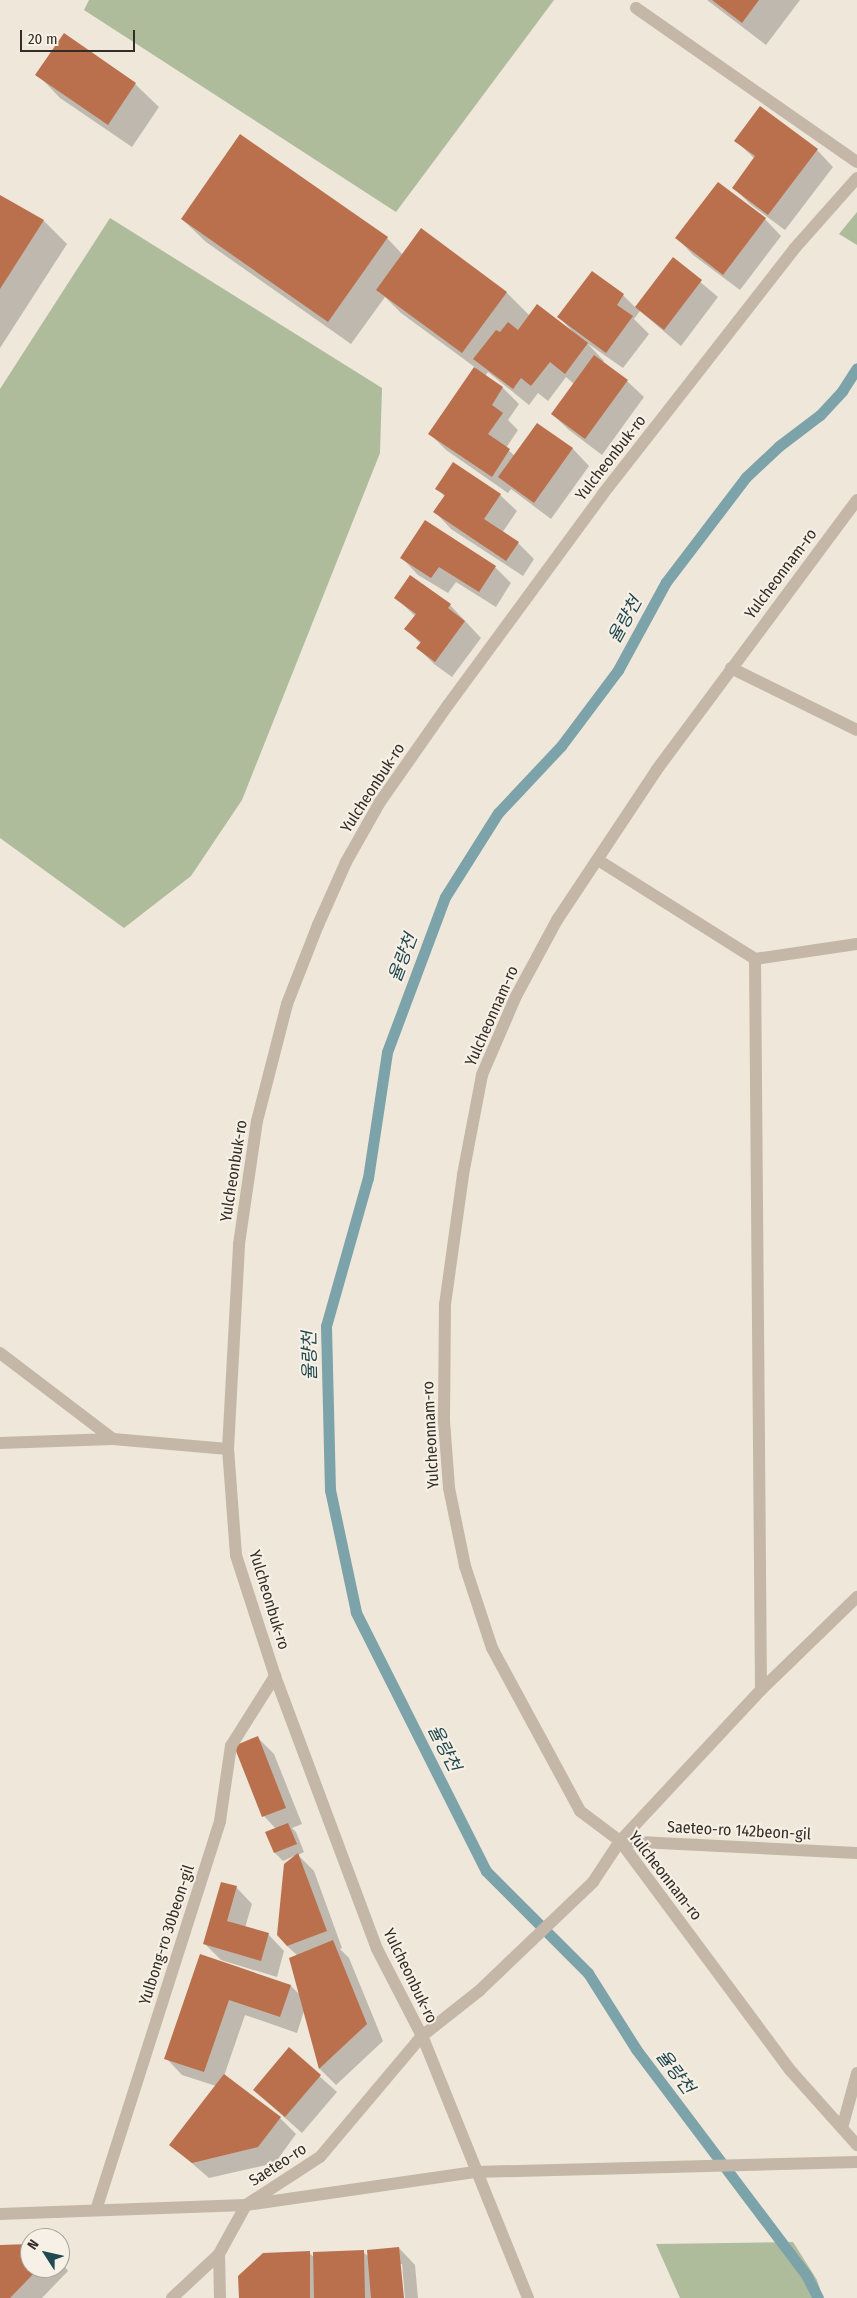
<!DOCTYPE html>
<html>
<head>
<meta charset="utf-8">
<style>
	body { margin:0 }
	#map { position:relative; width:857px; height:2298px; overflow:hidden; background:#efe7da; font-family:"Fira Sans Condensed","Noto Sans KR",sans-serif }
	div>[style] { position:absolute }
	.green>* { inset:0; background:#aebc9c }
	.shadow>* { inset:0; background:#0003 }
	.stream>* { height:11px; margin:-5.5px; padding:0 5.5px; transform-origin:5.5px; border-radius:5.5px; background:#7ca3a9 }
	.building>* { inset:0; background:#ba704d }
	.minor>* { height:12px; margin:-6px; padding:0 6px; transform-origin:6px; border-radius:6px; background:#c5b7a7 }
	span { translate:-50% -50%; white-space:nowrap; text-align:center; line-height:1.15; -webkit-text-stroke:4px #f7f0e6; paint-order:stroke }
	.street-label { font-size:16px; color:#332c27 }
	.water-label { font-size:18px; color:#214950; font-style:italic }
	.north { position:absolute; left:20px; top:2228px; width:50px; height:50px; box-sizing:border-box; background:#f7f0e6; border:1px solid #a9a29a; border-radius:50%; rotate:305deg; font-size:14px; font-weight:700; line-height:20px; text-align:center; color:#332c27 }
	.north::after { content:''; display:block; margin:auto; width:18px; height:22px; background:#214950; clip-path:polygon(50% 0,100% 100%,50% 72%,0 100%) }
	.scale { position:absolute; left:20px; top:30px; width:115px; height:22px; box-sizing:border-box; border:2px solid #332c27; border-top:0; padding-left:6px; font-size:15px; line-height:18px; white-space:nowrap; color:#332c27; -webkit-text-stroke:4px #f7f0e6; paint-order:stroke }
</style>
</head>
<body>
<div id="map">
	<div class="green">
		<i style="clip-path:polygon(89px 0,554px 0,396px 212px,84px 10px)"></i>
		<i style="clip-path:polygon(857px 212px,857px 245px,839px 234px)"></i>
		<i style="clip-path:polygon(110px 218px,382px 388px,380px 453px,242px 800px,191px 876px,124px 928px,0 838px,0 389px)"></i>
		<i style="clip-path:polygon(793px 2242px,817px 2280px,823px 2298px,680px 2298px,656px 2244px)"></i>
	</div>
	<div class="shadow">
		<i style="clip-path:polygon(707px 0,800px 0,766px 45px)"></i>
		<i style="clip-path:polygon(64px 35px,135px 84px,159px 107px,132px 147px,60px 98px,37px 74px)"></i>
		<i style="clip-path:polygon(760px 108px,817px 150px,833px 167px,785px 230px,750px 204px,734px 188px,755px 159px,736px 141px)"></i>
		<i style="clip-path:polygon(0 196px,44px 221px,67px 244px,0 348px)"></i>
		<i style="clip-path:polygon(182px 219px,387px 238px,403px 255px,506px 292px,530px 316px,575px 334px,559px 317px,592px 272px,623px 295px,636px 308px,673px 259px,718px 297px,681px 346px,640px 311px,634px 319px,649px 334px,623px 368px,587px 343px,604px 361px,602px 363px,627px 381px,644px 397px,602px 455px,569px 430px,552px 414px,574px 384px,566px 377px,548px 401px,538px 393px,529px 405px,488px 372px,485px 376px,503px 388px,519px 404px,508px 420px,518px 430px,506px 448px,515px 456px,537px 425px,573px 449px,589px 466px,551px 519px,511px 489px,508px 493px,446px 450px,430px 434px,476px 368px,401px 313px,385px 297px,351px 344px,206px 242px)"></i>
		<i style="clip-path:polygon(765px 219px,781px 236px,740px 290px,693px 255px,677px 238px)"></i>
		<i style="clip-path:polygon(437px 488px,500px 495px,517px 511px,502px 533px,518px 543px,534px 559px,523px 576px,451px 529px,435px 512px,445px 497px)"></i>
		<i style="clip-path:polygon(402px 558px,495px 567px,511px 583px,496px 607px,456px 582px,448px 593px,418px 575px)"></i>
		<i style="clip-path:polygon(410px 576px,450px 605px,481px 638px,452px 677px,434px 664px,418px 648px,421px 644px,406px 629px,415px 616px,396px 598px)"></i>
		<i style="clip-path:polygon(258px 1738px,274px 1754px,302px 1824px,292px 1828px,296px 1832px,304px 1852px,298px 1855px,314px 1871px,342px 1948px,340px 1949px,349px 1958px,383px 2041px,336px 2085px,320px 2069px,304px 2011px,297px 2033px,245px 2015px,224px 2076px,280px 2118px,296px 2134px,275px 2163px,209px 2178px,171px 2145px,216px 2086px,182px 2075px,166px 2058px,201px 1955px,291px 1986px,300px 1995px,298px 1956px,287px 1946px,294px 1856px,283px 1861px,275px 1853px,276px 1829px,264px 1816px,236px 1747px)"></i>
		<i style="clip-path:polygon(236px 1887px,252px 1904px,245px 1928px,268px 1934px,284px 1951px,277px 1977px,221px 1960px,204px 1943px)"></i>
		<i style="clip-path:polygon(289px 2049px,337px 2092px,302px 2133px,254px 2090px)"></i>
		<i style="clip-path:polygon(30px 2246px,30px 2268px,60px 2268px,60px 2259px,68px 2271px,42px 2298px,0 2298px,0 2247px)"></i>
		<i style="clip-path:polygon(399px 2248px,415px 2265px,418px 2298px,405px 2298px,402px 2264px,400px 2264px,403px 2298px,240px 2298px,309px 2253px,314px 2257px,363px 2252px,369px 2257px)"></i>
	</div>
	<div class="stream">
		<i style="left:818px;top:2298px;width:25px;rotate:-117deg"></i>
		<i style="left:807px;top:2276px;width:284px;rotate:-127deg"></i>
		<i style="left:636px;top:2049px;width:90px;rotate:-122.3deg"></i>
		<i style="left:588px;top:1973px;width:144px;rotate:-135deg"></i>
		<i style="left:486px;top:1871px;width:290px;rotate:-116.7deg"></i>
		<i style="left:356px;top:1612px;width:125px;rotate:-102deg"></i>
		<i style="left:330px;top:1490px;width:164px;rotate:-91.4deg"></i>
		<i style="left:326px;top:1326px;width:154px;rotate:-74.2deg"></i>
		<i style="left:368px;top:1178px;width:127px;rotate:-81.4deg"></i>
		<i style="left:387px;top:1052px;width:165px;rotate:-69.5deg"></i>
		<i style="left:445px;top:897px;width:99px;rotate:-57.8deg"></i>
		<i style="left:498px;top:813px;width:92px;rotate:-46.8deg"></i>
		<i style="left:561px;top:746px;width:95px;rotate:-53.1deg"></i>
		<i style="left:618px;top:670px;width:100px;rotate:-61.4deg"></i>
		<i style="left:666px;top:582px;width:132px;rotate:-52.7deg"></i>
		<i style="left:746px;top:477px;width:45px;rotate:-43.2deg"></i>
		<i style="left:779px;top:446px;width:51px;rotate:-37.1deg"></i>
		<i style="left:820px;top:415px;width:33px;rotate:-47deg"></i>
		<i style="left:842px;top:391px;width:27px;rotate:-57deg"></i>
	</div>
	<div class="building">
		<i style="clip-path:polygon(712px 0,759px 0,742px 23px)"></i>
		<i style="clip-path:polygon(64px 33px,136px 83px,108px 125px,35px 75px)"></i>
		<i style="clip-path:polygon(760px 106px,818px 149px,768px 215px,732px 188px,755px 156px,734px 141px)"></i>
		<i style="clip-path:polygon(240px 134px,388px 237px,328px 322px,181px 219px)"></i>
		<i style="clip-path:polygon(718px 182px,766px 218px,723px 275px,675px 238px)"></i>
		<i style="clip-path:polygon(0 195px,44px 220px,0 289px)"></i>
		<i style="clip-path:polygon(421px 228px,507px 292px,462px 353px,376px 290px)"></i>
		<i style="clip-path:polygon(673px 257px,702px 280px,664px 330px,635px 307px)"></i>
		<i style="clip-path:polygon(592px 271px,624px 294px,617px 305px,633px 316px,606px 353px,557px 317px)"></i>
		<i style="clip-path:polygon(537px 304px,588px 343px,565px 374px,550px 362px,531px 386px,521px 378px,513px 389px,473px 359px,496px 330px,500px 332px,508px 322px,518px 330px)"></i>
		<i style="clip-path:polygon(594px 355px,628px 380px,585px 439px,551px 414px)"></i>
		<i style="clip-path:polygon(474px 367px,503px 387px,492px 405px,503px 413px,488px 434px,510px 449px,492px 477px,428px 434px)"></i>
		<i style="clip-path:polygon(537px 423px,573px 448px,534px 503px,498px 477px)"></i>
		<i style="clip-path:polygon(453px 462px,501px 494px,484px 519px,519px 542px,506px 561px,433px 512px,445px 495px,435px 489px)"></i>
		<i style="clip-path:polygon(425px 520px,496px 566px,479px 592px,439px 567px,431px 578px,400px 558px)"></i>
		<i style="clip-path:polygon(410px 575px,451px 604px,448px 608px,465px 621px,435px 662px,416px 648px,421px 642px,404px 629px,416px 614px,394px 598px)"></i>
		<i style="clip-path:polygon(258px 1736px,286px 1808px,262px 1817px,234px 1746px)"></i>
		<i style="clip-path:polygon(288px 1823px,297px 1844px,274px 1853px,265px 1832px)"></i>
		<i style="clip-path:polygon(298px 1853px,327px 1931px,287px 1946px,277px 1935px,284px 1864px)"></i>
		<i style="clip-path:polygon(221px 1882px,237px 1886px,227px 1921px,269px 1933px,261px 1961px,203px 1944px)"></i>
		<i style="clip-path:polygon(333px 1940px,367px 2024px,319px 2069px,289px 1958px)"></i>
		<i style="clip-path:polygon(200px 1954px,291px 1985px,280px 2017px,229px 2000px,204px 2072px,164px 2059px)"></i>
		<i style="clip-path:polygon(289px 2047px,321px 2075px,285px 2117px,253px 2090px)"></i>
		<i style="clip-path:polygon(224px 2074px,281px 2117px,258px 2147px,192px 2163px,169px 2145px)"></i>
		<i style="clip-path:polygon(30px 2244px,30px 2268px,39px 2268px,10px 2298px,0 2298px,0 2245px)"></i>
		<i style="clip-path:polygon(399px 2247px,404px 2298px,371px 2298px,367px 2250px)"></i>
		<i style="clip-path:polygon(364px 2250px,365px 2298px,314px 2298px,313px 2252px)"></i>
		<i style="clip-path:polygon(310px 2251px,310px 2298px,239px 2298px,238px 2276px,263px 2253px)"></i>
	</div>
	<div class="minor">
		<i style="left:636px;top:8px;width:269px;rotate:34.9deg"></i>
		<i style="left:857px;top:500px;width:337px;rotate:126.6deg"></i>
		<i style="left:656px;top:771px;width:179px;rotate:123.6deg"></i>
		<i style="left:557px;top:920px;width:86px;rotate:118.3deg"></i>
		<i style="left:516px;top:996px;width:86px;rotate:113.3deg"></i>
		<i style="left:482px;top:1075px;width:102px;rotate:100.8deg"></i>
		<i style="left:463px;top:1175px;width:130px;rotate:97.9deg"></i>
		<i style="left:445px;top:1304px;width:117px;rotate:90.5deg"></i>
		<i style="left:444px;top:1421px;width:67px;rotate:85.7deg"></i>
		<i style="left:449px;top:1488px;width:80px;rotate:78.4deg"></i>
		<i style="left:465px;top:1566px;width:86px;rotate:71.8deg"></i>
		<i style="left:492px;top:1648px;width:185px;rotate:61.6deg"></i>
		<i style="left:580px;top:1811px;width:50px;rotate:36.9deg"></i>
		<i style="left:620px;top:1841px;width:285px;rotate:53.4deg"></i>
		<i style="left:790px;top:2070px;width:101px;rotate:48.2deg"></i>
		<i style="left:731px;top:668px;width:140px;rotate:26.2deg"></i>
		<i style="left:598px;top:860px;width:186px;rotate:32.2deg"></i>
		<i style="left:755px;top:959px;width:103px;rotate:-8.4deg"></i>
		<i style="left:755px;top:959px;width:731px;rotate:89.53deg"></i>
		<i style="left:0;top:1353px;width:142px;rotate:37.3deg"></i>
		<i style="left:0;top:1443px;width:113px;rotate:-2deg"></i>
		<i style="left:113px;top:1439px;width:115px;rotate:5deg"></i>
		<i style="left:620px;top:1841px;width:237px;rotate:2.9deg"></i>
		<i style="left:842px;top:2128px;width:57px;rotate:-74.7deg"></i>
		<i style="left:96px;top:2210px;width:408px;rotate:-72.3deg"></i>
		<i style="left:220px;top:1821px;width:76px;rotate:-81.7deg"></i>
		<i style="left:231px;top:1746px;width:83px;rotate:-57.8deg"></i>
		<i style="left:0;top:2214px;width:246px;rotate:-2.1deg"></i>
		<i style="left:246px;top:2205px;width:231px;rotate:-8.2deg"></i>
		<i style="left:475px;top:2172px;width:382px;rotate:-1.5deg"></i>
		<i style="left:219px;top:2254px;width:44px;rotate:88.7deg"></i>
		<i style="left:172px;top:2298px;width:64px;rotate:-43.1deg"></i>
		<i style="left:219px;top:2254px;width:56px;rotate:-61.1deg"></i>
		<i style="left:246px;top:2205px;width:88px;rotate:-33deg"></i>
		<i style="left:320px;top:2157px;width:158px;rotate:-49.9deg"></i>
		<i style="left:422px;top:2036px;width:73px;rotate:-38.3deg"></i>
		<i style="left:479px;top:1991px;width:158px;rotate:-43.7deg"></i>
		<i style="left:593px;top:1882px;width:49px;rotate:-56.6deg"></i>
		<i style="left:620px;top:1841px;width:207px;rotate:-47deg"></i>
		<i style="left:761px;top:1690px;width:134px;rotate:-44.1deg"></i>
		<i style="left:528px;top:2298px;width:283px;rotate:-112deg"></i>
		<i style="left:422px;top:2036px;width:98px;rotate:-117.3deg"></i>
		<i style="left:377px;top:1949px;width:291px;rotate:-110.5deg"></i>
		<i style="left:275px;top:1676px;width:127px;rotate:-107.9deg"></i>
		<i style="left:236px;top:1555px;width:106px;rotate:-94.3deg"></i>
		<i style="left:228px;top:1449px;width:205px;rotate:-86.9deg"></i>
		<i style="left:239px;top:1244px;width:124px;rotate:-81.7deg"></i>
		<i style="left:257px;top:1121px;width:121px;rotate:-75.6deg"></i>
		<i style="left:287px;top:1004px;width:85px;rotate:-68.6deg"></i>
		<i style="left:318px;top:925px;width:69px;rotate:-66deg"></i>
		<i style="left:346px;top:862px;width:69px;rotate:-60.5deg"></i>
		<i style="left:380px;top:802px;width:118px;rotate:-55deg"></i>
		<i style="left:448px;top:705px;width:260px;rotate:-53.7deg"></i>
		<i style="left:602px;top:495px;width:312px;rotate:-52deg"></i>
		<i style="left:794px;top:249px;width:95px;rotate:-48.4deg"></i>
	</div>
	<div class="street-label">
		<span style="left:611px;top:458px;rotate:-52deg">Yulcheonbuk-ro</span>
		<span style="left:781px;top:574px;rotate:-53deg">Yulcheonnam-ro</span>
		<span style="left:373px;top:788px;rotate:-57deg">Yulcheonbuk-ro</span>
		<span style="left:492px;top:1016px;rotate:-66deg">Yulcheonnam-ro</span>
		<span style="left:234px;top:1171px;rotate:-81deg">Yulcheonbuk-ro</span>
		<span style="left:431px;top:1435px;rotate:-93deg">Yulcheonnam-ro</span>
		<span style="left:269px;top:1600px;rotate:73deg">Yulcheonbuk-ro</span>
		<span style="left:739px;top:1831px;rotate:3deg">Saeteo-ro 142beon-gil</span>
		<span style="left:665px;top:1876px;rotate:52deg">Yulcheonnam-ro</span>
		<span style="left:167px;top:1935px;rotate:-72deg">Yulbong-ro 30beon-gil</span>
		<span style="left:410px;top:1976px;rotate:64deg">Yulcheonbuk-ro</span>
		<span style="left:278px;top:2165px;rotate:-33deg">Saeteo-ro</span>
	</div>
	<div class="water-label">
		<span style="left:625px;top:620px;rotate:-61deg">율량천</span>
		<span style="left:403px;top:958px;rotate:-69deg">율량천</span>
		<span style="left:310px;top:1356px;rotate:-91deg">율량천</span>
		<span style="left:444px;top:1748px;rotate:63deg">율량천</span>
		<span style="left:675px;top:2072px;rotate:53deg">율량천</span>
	</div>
	<div class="north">N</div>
	<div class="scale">20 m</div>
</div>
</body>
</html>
